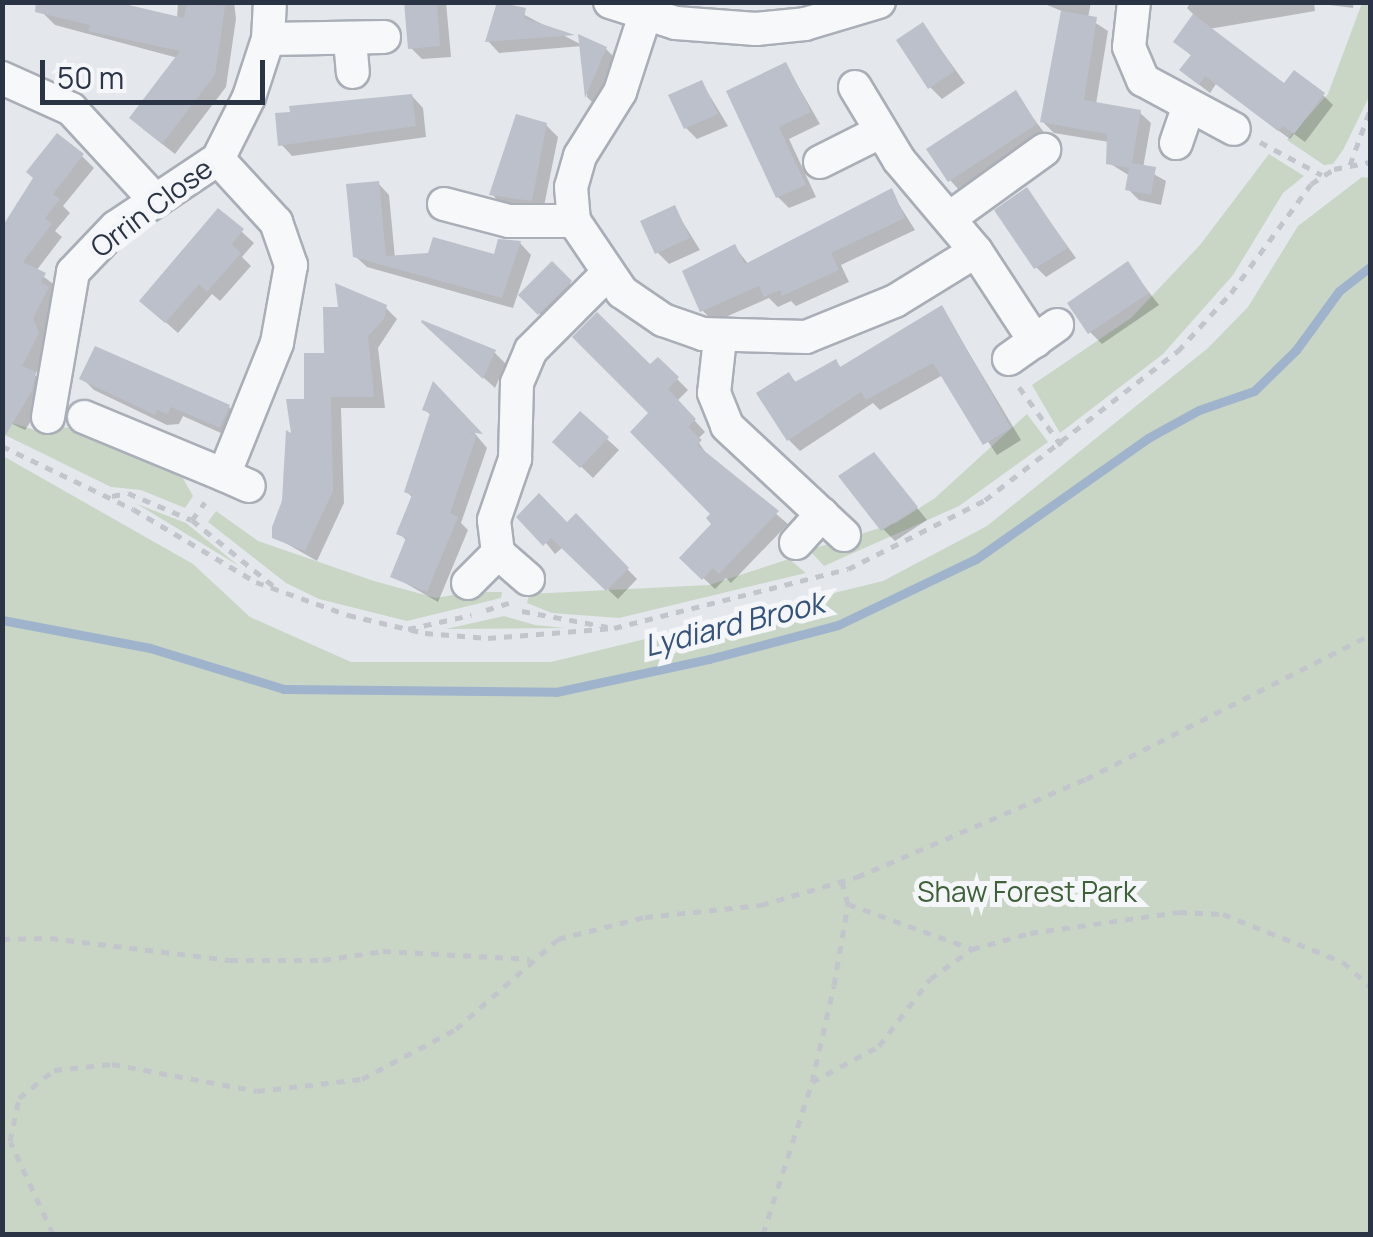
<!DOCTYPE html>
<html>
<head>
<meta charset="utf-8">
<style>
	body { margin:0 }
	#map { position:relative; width:1373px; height:1237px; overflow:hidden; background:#e4e7ec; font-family:Manrope,sans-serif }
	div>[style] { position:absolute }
	.green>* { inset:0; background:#c9d6c5 }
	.shadow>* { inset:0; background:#0003 }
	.stream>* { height:9px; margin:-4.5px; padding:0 4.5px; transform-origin:4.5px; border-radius:4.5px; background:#9fb4cc }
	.building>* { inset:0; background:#bbc0ca }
	.path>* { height:5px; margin-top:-2.5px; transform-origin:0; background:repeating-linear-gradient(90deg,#c2c5cb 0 8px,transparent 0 16px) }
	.roads { filter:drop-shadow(2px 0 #a9aeb7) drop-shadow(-2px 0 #a9aeb7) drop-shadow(0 2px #a9aeb7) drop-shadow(0 -2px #a9aeb7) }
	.minor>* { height:32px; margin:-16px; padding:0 16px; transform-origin:16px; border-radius:16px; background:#f7f8fa }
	span { translate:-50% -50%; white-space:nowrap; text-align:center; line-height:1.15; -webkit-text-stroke:10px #f4f6f9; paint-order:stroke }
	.street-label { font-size:28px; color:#2b3445 }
	.park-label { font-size:28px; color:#3f6138 }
	.water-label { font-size:30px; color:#34527a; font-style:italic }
	.frame { position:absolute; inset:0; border:5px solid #2b3445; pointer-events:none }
	.scale { position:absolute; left:40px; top:60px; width:225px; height:45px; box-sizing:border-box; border:5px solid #2b3445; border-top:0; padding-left:12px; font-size:30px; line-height:35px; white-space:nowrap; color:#2b3445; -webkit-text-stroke:8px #f4f6f9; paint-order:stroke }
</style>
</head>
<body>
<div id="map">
	<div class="green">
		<i style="clip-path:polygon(1362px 3px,1370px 3px,1370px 95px,1343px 150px,1333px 164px,1324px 165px,1287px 140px,1328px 94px)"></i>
		<i style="clip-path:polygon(1269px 154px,1304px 176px,1283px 193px,1233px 275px,1163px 354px,1060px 433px,1032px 385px,1131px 318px,1200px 245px)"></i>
		<i style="clip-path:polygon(1362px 177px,1370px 178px,1370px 1234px,3px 1234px,3px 456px,193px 564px,250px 617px,351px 662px,551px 662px,883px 581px,987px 526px,1208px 348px,1248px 307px,1298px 226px)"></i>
		<i style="clip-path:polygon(1027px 414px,1048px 442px,959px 506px,824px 566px,809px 550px,896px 523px,935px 498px)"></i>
		<i style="clip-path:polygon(2px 420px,41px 432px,54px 425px,78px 430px,175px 464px,193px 496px,185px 508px,141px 490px,111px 487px,3px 434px)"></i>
		<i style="clip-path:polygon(137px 504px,186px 523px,239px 566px)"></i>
		<i style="clip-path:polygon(216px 511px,258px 541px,374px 581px,436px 598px,470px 592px,502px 592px,501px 598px,407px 621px,319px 599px,286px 583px,208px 522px)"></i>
		<i style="clip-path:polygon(789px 559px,806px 573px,619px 618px,552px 613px,527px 603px,529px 594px,709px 585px)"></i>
		<i style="clip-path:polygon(504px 616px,535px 625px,565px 628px,446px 629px)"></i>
	</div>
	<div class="shadow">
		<i style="clip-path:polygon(178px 2px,234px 2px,236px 19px,226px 87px,175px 154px,143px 129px,178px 58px,55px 25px,43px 13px,177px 19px)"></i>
		<i style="clip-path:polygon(406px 2px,446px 2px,451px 57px,422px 59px,411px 48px)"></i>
		<i style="clip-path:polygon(500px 2px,582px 45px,606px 49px,617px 60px,597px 107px,587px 97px,582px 46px,499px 53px,488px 41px)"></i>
		<i style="clip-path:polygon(1040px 2px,1091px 2px,1088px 18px,1108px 31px,1096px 104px,1139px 112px,1151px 123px,1143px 168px,1166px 181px,1161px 205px,1139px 200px,1128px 189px,1130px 176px,1109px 163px,1109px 142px,1054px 133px,1042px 121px,1064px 12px)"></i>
		<i style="clip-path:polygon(1191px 2px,1354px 2px,1353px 8px,1314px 3px,1315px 11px,1209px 29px,1285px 86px,1323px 95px,1333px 105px,1305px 142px,1294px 134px,1290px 139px,1216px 84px,1210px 93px,1193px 80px,1193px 57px,1176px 42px,1195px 16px,1187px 8px)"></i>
		<i style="clip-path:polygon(923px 25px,965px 83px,942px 99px,930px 87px)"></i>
		<i style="clip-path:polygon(786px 65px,820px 124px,789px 139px,816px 197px,789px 208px,778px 197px,729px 92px)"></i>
		<i style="clip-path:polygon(702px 83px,728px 126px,697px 139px,686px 128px)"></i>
		<i style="clip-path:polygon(1015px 94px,1046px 135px,960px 191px,950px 180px)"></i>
		<i style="clip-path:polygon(412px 96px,423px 108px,426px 137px,292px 156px,281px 144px,292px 114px)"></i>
		<i style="clip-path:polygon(546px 125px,558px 137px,543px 211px,503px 206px,492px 194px)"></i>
		<i style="clip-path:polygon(82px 156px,94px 168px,63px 206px,70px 213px,55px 231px,62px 237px,36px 271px,56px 286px,52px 293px,59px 300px,44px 331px,50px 346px,35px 375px,46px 386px,43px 403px,25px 430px,2px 419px,2px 231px)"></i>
		<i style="clip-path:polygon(378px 183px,389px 195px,395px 258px,496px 257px,520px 243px,531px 255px,513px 308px,367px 267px,355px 256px)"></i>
		<i style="clip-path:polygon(1027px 190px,1076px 258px,1046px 277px,1036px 267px)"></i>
		<i style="clip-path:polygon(891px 192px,915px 230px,841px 265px,849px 282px,796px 306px,791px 301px,778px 307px,769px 298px,714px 322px,702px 310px,735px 247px,749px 265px)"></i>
		<i style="clip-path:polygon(674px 208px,700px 250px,669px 264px,657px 252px)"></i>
		<i style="clip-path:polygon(219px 211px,254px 243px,242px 257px,251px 266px,220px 301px,212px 294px,178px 333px,154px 312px)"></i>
		<i style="clip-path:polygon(1127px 264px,1159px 305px,1102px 344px,1090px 332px)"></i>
		<i style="clip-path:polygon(552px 265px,581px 294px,551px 325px,522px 295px)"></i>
		<i style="clip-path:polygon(385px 307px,397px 319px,378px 348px,385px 408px,341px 408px,344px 503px,317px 561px,275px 537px,294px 437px,326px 356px)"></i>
		<i style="clip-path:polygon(942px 308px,1021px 440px,997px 455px,943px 375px,880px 410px,873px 403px,800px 451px,788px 439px,788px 375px,797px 383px,836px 362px,842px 369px)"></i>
		<i style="clip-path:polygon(436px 334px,494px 352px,506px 364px,495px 388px)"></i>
		<i style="clip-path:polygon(97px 349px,229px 407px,241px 419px,232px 438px,183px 416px,179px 424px,167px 425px,94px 390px,82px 378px)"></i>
		<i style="clip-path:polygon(658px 360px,688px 390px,677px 401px,705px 432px,697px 440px,708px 456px,788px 524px,731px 583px,726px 578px,715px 589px,682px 558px,714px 524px,714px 513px,652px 413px,651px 368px)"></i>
		<i style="clip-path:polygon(439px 391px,487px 448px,461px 523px,468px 530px,438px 602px,393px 576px,408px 542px,399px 533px,413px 498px,407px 492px,432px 416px,424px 409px)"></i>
		<i style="clip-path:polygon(607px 439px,619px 450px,593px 478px,567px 453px)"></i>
		<i style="clip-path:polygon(874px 455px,927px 520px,895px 541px,883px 529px)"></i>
		<i style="clip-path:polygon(521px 512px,567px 526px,576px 517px,637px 579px,618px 599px,563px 547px,555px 554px)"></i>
	</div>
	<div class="stream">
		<i style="left:2px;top:620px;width:151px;rotate:10.7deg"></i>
		<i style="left:150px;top:648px;width:140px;rotate:17deg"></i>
		<i style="left:284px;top:689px;width:272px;rotate:0.6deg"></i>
		<i style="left:556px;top:692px;width:157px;rotate:-12.2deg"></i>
		<i style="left:709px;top:659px;width:133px;rotate:-14.8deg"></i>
		<i style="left:838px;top:625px;width:153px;rotate:-25.6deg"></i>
		<i style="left:976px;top:559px;width:210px;rotate:-35.1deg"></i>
		<i style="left:1148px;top:438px;width:58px;rotate:-28.8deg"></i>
		<i style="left:1199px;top:410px;width:58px;rotate:-19.1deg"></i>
		<i style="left:1254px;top:391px;width:59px;rotate:-44.3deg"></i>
		<i style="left:1296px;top:350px;width:73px;rotate:-53.9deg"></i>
		<i style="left:1339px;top:291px;width:39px;rotate:-38deg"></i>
	</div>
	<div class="building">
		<i style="clip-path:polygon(36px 2px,116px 2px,184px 18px,187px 2px,225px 6px,215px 75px,162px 144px,129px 118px,180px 51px,88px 31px,90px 25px,35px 12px)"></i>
		<i style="clip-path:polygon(404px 2px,437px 2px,440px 46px,408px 49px)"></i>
		<i style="clip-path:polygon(497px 2px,526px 8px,524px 18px,575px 35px,485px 42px)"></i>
		<i style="clip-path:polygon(1061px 11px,1097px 17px,1084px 100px,1141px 110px,1132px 163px,1156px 167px,1151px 195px,1125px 190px,1129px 168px,1106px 164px,1107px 134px,1040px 122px)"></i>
		<i style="clip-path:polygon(1193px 14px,1284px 83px,1294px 70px,1325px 93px,1294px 134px,1283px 126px,1278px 131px,1205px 76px,1199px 85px,1179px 70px,1191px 55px,1173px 42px)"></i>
		<i style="clip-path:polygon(923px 22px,955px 71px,928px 89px,896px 40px)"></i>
		<i style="clip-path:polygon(578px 34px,607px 47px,585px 98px)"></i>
		<i style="clip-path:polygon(786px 62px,811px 112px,779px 127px,806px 185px,776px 198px,726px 91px)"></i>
		<i style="clip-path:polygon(702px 80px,718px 114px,684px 129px,668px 95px)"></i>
		<i style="clip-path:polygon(1016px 90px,1037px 124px,948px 182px,926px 149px)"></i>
		<i style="clip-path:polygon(412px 94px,416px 126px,278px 146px,275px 113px,290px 112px,289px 106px)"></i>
		<i style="clip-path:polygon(516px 114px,547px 123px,532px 201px,489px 195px)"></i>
		<i style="clip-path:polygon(57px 133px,84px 154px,53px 194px,60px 199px,45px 218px,52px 224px,23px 262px,46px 273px,41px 282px,49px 287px,33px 318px,39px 333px,22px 366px,36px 372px,32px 391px,2px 441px,2px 227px,33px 178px,26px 172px)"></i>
		<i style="clip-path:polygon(379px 181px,386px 256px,428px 253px,433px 237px,494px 254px,498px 239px,521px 241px,502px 298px,353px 257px,346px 184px)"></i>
		<i style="clip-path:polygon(1027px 187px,1068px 248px,1034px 269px,994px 210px)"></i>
		<i style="clip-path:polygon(892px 188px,905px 218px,831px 253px,839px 270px,782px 296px,780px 290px,764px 297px,759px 286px,700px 312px,682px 271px,735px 244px,745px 264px)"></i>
		<i style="clip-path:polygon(675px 205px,690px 238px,655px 254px,640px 221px)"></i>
		<i style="clip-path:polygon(218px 208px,244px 229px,232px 244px,241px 253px,207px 292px,199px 284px,165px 323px,139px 301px)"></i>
		<i style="clip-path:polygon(552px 261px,572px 281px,538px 315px,518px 295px)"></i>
		<i style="clip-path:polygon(1128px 261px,1149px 293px,1088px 334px,1067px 303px)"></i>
		<i style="clip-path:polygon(335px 283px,387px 305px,384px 319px,368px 336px,374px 397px,331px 397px,333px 491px,305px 551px,272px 538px,272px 527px,282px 501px,286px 430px,291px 433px,286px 399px,304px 399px,304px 353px,324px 353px,323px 307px,338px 307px)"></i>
		<i style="clip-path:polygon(942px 305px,1011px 428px,983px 445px,933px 363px,866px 400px,861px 392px,787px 441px,756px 393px,789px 372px,795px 382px,836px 359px,840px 367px)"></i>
		<i style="clip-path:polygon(597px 312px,650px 364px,658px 357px,679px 377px,668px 389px,696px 419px,688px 427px,702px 440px,697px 445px,779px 511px,719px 574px,713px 568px,702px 580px,679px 558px,711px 524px,706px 518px,710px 514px,630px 432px,648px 413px,572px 337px)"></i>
		<i style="clip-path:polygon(422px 320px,496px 350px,483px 379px,421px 322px)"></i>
		<i style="clip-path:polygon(95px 346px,230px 405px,220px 428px,171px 407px,168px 414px,157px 410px,155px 415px,79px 379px)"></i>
		<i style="clip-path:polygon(433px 381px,483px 434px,469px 432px,477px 435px,450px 513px,458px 517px,427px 592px,390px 577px,406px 538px,396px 534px,412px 495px,404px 492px,430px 413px,422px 410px)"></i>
		<i style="clip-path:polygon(580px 411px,609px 437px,580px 468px,552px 442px)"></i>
		<i style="clip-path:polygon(874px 452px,918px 507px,881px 531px,838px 476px)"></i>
		<i style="clip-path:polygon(539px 493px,567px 522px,576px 513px,629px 568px,606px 591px,551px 538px,543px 546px,516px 517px)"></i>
	</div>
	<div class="path">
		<i style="left:1260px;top:142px;width:70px;rotate:28deg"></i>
		<i style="left:1350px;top:165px;width:59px;rotate:-70deg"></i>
		<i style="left:1019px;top:387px;width:72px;rotate:54.1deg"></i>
		<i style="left:2px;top:446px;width:145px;rotate:25.7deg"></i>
		<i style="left:133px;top:509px;width:143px;rotate:30.7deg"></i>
		<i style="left:256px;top:582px;width:98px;rotate:19.7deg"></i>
		<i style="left:348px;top:615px;width:79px;rotate:13.2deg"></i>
		<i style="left:425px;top:633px;width:63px;rotate:4.5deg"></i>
		<i style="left:488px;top:638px;width:126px;rotate:-4.5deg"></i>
		<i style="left:614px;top:628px;width:241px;rotate:-14.2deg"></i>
		<i style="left:848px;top:569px;width:153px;rotate:-26.7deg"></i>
		<i style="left:985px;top:500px;width:244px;rotate:-37.7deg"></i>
		<i style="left:1178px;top:351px;width:79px;rotate:-47.6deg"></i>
		<i style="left:1231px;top:293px;width:135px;rotate:-53.7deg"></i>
		<i style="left:1311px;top:184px;width:27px;rotate:-33deg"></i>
		<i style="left:1334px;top:169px;width:37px;rotate:-11deg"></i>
		<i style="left:112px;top:496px;width:16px;rotate:-11deg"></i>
		<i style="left:128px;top:493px;width:69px;rotate:22.9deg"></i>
		<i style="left:192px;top:520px;width:108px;rotate:39deg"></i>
		<i style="left:192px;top:520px;width:22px;rotate:-54deg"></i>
		<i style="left:486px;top:610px;width:24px;rotate:-17deg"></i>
		<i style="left:522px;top:611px;width:87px;rotate:10.5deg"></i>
		<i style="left:408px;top:629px;width:65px;rotate:-12.5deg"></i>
		<i style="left:848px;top:904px;width:132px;rotate:19.9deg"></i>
		<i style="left:972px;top:949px;width:60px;rotate:-15.4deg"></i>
		<i style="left:1030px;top:933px;width:150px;rotate:-8deg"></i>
		<i style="left:1179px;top:912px;width:44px;rotate:2.6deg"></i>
		<i style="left:1223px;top:914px;width:129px;rotate:21.8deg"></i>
		<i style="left:1343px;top:962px;width:36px;rotate:42deg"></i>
		<i style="left:2px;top:939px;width:48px;rotate:-1.2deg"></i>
		<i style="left:50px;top:938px;width:181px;rotate:7deg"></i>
		<i style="left:230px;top:960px;width:93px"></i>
		<i style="left:323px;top:960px;width:61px;rotate:-8.5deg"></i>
		<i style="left:383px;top:951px;width:147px;rotate:3.1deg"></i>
		<i style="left:812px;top:1082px;width:76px;rotate:-28.2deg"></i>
		<i style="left:879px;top:1046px;width:84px;rotate:-52.7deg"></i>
		<i style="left:930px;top:979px;width:52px;rotate:-35.5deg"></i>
		<i style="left:53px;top:1234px;width:102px;rotate:-114.8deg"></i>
		<i style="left:10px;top:1141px;width:44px;rotate:-78.2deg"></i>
		<i style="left:19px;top:1098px;width:45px;rotate:-38.7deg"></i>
		<i style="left:54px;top:1070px;width:58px;rotate:-5.9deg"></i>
		<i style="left:112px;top:1064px;width:147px;rotate:10.5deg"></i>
		<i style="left:257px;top:1091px;width:106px;rotate:-6.5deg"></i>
		<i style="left:362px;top:1079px;width:106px;rotate:-28deg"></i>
		<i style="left:456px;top:1029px;width:136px;rotate:-41.4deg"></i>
		<i style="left:558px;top:939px;width:90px;rotate:-14.2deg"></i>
		<i style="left:645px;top:917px;width:117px;rotate:-5.9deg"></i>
		<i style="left:761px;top:905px;width:100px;rotate:-16.3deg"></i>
		<i style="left:857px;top:877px;width:249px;rotate:-23.2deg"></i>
		<i style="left:1086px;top:779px;width:318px;rotate:-26.9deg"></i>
		<i style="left:763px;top:1234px;width:160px;rotate:-72.1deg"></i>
		<i style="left:812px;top:1082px;width:99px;rotate:-77.2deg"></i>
		<i style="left:834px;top:985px;width:82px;rotate:-80.2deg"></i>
		<i style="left:848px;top:904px;width:23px;rotate:-105deg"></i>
	</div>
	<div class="roads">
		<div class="minor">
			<i style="left:610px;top:2px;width:69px;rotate:17.7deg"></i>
			<i style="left:676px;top:23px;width:80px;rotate:4.3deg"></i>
			<i style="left:756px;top:29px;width:49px;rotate:-5.8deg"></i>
			<i style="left:805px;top:24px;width:77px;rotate:-16.6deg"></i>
			<i style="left:1134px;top:2px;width:45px;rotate:96.3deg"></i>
			<i style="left:1129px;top:47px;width:36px;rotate:67deg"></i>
			<i style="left:1143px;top:80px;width:103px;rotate:28.3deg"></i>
			<i style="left:645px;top:15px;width:81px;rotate:108deg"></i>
			<i style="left:620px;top:92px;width:75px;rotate:122deg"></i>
			<i style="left:580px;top:156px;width:32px;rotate:106deg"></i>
			<i style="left:571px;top:187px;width:34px;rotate:85deg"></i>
			<i style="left:574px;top:221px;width:86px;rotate:55.9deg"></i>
			<i style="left:622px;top:292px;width:50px;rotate:34.3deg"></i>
			<i style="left:663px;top:320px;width:42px;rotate:19.3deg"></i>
			<i style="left:703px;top:334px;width:103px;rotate:1.7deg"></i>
			<i style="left:806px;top:337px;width:96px;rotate:-22deg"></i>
			<i style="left:895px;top:301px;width:95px;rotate:-31.7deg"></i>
			<i style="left:976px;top:251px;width:108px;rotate:56.8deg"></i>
			<i style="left:268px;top:39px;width:116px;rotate:-1deg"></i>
			<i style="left:350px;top:40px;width:32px;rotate:85deg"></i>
			<i style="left:2px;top:78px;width:76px;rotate:24.2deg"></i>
			<i style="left:71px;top:109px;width:125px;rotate:47.3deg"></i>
			<i style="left:855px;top:87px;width:85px;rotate:58.9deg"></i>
			<i style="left:899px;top:160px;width:119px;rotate:49.8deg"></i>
			<i style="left:1176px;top:143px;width:37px;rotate:-71deg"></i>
			<i style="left:218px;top:159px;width:86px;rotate:47.4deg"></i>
			<i style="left:276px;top:222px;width:46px;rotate:70.8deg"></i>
			<i style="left:291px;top:265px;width:79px;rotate:100.2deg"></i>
			<i style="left:277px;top:343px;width:142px;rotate:111.9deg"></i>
			<i style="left:224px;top:475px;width:27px;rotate:24deg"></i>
			<i style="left:820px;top:162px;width:65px;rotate:-26.6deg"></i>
			<i style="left:444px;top:204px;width:67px;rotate:14.7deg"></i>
			<i style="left:509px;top:221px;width:65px"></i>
			<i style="left:951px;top:217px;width:115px;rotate:-35.8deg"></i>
			<i style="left:720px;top:338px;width:55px;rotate:96.2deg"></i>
			<i style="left:714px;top:393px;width:35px;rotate:68deg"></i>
			<i style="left:727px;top:426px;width:160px;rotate:43deg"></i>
			<i style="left:1009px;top:359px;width:59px;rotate:-35.3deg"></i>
			<i style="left:48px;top:417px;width:147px;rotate:-80.2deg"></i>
			<i style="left:73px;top:272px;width:62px;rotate:-46.3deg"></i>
			<i style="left:116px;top:227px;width:123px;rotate:-33.7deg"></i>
			<i style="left:218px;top:159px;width:69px;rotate:-63.4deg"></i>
			<i style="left:249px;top:97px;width:61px;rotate:-71.9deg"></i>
			<i style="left:268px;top:39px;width:37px;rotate:-87deg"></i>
			<i style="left:84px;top:417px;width:152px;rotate:22.5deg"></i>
			<i style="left:796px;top:543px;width:39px;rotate:-48deg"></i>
			<i style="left:528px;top:579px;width:40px;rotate:-139deg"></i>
			<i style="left:498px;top:553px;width:33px;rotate:-97deg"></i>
			<i style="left:494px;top:520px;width:65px;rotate:-71deg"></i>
			<i style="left:515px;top:459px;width:76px;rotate:-88.5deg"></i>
			<i style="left:517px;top:383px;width:36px;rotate:-67deg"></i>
			<i style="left:531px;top:350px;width:106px;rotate:-45deg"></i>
			<i style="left:468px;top:583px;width:42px;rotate:-45deg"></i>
		</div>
	</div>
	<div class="street-label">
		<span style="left:151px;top:207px;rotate:-37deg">Orrin Close</span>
	</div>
	<div class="park-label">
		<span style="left:1027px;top:891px">Shaw Forest Park</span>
	</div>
	<div class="water-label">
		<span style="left:734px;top:624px;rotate:-14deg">Lydiard Brook</span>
	</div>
	<div class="frame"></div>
	<div class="scale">50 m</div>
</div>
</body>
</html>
